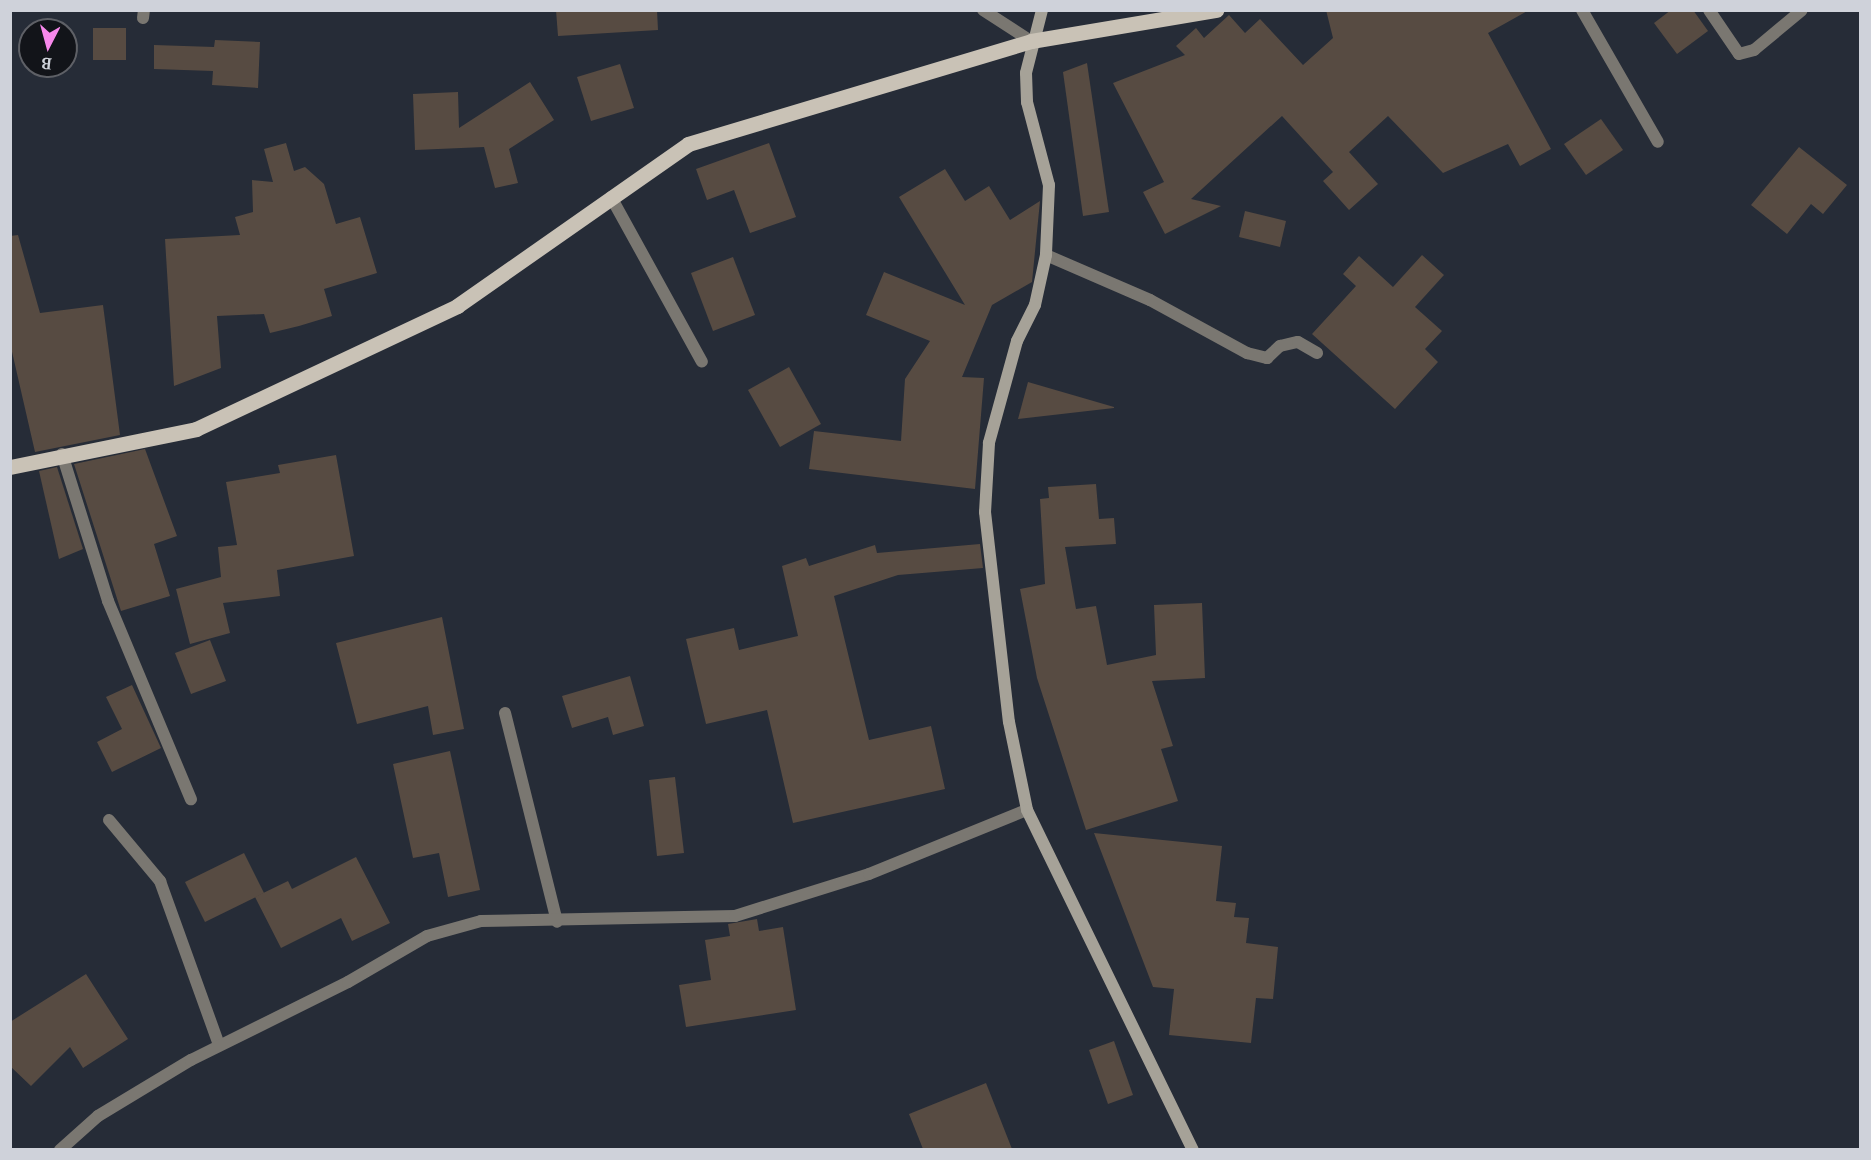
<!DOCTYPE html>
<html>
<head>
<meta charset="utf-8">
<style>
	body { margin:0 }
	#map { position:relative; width:1871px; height:1160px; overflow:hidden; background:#262c37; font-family:"PT Serif",serif }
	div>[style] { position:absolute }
	.building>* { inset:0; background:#574b42 }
	.street>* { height:12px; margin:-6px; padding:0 6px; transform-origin:6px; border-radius:6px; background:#7a7771 }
	.secondary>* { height:12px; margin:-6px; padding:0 6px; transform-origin:6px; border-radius:6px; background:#a6a298 }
	.primary>* { height:15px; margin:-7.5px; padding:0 7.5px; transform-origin:7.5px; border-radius:7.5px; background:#c9c2b6 }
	span { translate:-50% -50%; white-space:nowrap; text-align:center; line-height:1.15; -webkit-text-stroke:4.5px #121419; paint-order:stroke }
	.frame { position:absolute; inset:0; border:12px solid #cfd2da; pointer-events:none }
	.north { position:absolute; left:18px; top:18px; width:60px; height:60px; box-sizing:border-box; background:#121419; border:2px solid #5e6066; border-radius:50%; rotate:186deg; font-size:16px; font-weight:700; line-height:24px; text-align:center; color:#cfd2da }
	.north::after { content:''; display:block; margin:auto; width:21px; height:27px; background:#f788eb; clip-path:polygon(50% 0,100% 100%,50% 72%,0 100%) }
</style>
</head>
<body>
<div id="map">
	<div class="building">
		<i style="clip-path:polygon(556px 10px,657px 10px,658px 30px,558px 36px)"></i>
		<i style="clip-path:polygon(1326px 10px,1529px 10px,1488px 33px,1551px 149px,1520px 166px,1508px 144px,1443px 173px,1388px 116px,1349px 152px,1378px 184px,1349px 210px,1323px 181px,1333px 172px,1282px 116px,1191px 199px,1221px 206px,1165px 234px,1143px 192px,1164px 182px,1113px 83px,1185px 55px,1176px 46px,1196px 28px,1204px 38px,1229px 15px,1245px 33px,1260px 19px,1303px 65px,1333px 38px)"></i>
		<i style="clip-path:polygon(1671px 10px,1693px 10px,1708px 31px,1677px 54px,1654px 23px)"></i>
		<i style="clip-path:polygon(93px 28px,126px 28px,126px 60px,93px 60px)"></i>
		<i style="clip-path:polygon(215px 40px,260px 42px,258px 88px,212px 85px,213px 71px,154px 69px,154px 45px,214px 47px)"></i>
		<i style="clip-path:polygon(1087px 63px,1109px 212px,1083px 216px,1063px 72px)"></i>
		<i style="clip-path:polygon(620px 64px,634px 108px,591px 121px,577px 77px)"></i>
		<i style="clip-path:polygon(530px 82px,554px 120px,509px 149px,518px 183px,495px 188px,484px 147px,415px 150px,413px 94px,458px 92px,459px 128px)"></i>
		<i style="clip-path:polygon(1601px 119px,1623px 150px,1586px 175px,1564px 144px)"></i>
		<i style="clip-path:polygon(286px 143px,294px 171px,305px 167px,324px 184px,336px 224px,360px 217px,377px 273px,324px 289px,332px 316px,299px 326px,270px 333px,264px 314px,217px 316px,221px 368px,174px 386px,165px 239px,240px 235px,235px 217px,253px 212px,252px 180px,273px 182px,264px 149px)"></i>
		<i style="clip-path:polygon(769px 143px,796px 217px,750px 233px,734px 190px,707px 200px,696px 169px)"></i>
		<i style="clip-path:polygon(1799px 147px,1847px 185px,1823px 214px,1811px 204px,1787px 234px,1751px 205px)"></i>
		<i style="clip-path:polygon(945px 169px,965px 201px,989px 186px,1010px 220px,1040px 201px,1032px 282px,992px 305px,962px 377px,984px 378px,975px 489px,809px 469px,814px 431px,901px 441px,905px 379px,930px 341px,866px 315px,884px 272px,965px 305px,899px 197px)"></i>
		<i style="clip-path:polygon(1245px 211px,1286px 221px,1280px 247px,1239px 237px)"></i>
		<i style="clip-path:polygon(18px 235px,40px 313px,103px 305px,120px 435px,35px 452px,10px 343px,10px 236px)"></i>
		<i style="clip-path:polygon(1422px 255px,1444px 275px,1415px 307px,1442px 331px,1425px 349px,1438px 362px,1395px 409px,1312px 334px,1356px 286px,1343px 274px,1359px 256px,1393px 287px)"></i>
		<i style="clip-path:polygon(733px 257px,755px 315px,713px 331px,691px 273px)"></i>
		<i style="clip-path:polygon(789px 367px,821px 424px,780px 447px,748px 390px)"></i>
		<i style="clip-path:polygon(1028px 382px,1114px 407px,1114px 408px,1018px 419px)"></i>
		<i style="clip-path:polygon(145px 449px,177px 536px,154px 544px,170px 596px,121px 611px,74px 464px)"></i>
		<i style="clip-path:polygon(336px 455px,354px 556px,277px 570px,280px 596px,223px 603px,230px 633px,190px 644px,176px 589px,221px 577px,218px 547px,237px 545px,226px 482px,280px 473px,278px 465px)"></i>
		<i style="clip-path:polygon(57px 467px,83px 549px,59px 559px,39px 471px)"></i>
		<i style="clip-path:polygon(1096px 484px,1099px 519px,1114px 518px,1116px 544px,1065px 547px,1076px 609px,1096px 606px,1107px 665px,1156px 655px,1154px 605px,1202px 603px,1205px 678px,1152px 681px,1173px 746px,1161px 749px,1178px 801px,1086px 830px,1037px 678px,1020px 589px,1045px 584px,1040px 499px,1049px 498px,1048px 487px)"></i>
		<i style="clip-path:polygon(980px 544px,983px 568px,898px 575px,834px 596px,869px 740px,931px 726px,945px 789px,793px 823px,767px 710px,706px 724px,686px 639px,734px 628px,739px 650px,798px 636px,782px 566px,806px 558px,809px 566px,875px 545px,877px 553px)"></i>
		<i style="clip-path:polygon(442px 617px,464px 729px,433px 735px,428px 706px,357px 724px,336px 643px)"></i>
		<i style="clip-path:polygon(210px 640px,226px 681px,191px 694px,175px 653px)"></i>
		<i style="clip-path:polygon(630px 676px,644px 726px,613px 735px,608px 717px,572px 728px,562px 696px)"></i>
		<i style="clip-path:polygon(132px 685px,161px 748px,112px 772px,97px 742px,122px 729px,106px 697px)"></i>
		<i style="clip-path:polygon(450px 751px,480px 890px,448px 897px,439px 853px,413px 858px,393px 764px)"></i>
		<i style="clip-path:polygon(675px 777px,684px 853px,657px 856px,649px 780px)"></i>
		<i style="clip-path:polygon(1094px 833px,1222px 846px,1216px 901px,1236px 903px,1234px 917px,1249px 918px,1246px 943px,1278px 947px,1273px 999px,1256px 998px,1251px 1043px,1169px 1035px,1174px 989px,1153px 987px)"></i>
		<i style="clip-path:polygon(244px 853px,264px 893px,205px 922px,185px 882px)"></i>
		<i style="clip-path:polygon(356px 857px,390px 923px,352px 941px,341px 918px,281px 948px,255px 897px,288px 881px,292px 889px)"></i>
		<i style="clip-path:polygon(757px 919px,759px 931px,783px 927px,796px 1010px,686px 1027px,679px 985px,711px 980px,705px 940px,730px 936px,728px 924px)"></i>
		<i style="clip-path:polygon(86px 974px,128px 1039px,83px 1068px,70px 1047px,31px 1086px,10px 1066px,10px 1022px)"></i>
		<i style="clip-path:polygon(1114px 1041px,1133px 1095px,1108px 1104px,1089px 1050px)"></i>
		<i style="clip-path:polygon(986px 1083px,1012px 1149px,923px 1149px,909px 1114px)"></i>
	</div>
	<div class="street">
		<i style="left:983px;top:10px;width:57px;rotate:32.9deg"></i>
		<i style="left:1582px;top:10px;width:152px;rotate:60.1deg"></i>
		<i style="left:1709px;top:10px;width:53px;rotate:55.7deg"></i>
		<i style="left:1739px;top:54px;width:16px;rotate:-15deg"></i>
		<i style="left:1754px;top:50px;width:62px;rotate:-39.8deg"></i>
		<i style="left:143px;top:18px;width:8px;rotate:-83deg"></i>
		<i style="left:611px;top:197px;width:188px;rotate:61.1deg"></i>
		<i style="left:1046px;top:255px;width:113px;rotate:23.4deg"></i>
		<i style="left:1150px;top:300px;width:111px;rotate:28.7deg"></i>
		<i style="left:1247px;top:353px;width:21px;rotate:14deg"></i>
		<i style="left:1267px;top:358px;width:18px;rotate:-43deg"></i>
		<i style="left:1280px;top:346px;width:18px;rotate:-13deg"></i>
		<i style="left:1298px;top:342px;width:22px;rotate:30deg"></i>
		<i style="left:62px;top:454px;width:154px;rotate:72.6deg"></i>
		<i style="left:108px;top:601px;width:215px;rotate:67.3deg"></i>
		<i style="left:505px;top:713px;width:215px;rotate:76deg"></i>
		<i style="left:109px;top:820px;width:80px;rotate:50.1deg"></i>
		<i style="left:160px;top:881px;width:174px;rotate:70.2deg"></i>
		<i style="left:60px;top:1150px;width:51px;rotate:-41.8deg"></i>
		<i style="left:98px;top:1116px;width:109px;rotate:-31.1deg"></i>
		<i style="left:191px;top:1060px;width:175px;rotate:-26.4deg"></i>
		<i style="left:348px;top:982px;width:91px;rotate:-30.2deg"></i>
		<i style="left:427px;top:936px;width:56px;rotate:-15.5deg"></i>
		<i style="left:481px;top:921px;width:254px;rotate:-1.1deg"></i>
		<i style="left:735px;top:916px;width:140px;rotate:-17.4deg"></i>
		<i style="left:869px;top:874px;width:170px;rotate:-22.1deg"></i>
	</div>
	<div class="secondary">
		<i style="left:1042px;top:10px;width:65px;rotate:104.3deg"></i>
		<i style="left:1026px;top:73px;width:29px;rotate:88deg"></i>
		<i style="left:1027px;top:102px;width:86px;rotate:75.2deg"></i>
		<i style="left:1049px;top:185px;width:70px;rotate:92.5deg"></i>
		<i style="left:1046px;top:255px;width:51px;rotate:102.4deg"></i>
		<i style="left:1035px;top:305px;width:40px;rotate:116.6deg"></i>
		<i style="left:1017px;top:341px;width:106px;rotate:105.4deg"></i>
		<i style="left:989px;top:443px;width:69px;rotate:93.3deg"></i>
		<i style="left:985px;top:512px;width:211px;rotate:83.5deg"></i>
		<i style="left:1009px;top:722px;width:90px;rotate:78.4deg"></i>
		<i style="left:1027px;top:810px;width:378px;rotate:64deg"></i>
	</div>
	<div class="primary">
		<i style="left:10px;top:467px;width:190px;rotate:-11.5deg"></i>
		<i style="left:196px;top:429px;width:289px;rotate:-25.2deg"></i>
		<i style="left:457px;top:306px;width:282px;rotate:-35deg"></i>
		<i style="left:688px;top:144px;width:358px;rotate:-16.7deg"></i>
		<i style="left:1031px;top:41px;width:188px;rotate:-9.5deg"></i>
	</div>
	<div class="frame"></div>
	<div class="north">B</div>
</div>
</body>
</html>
